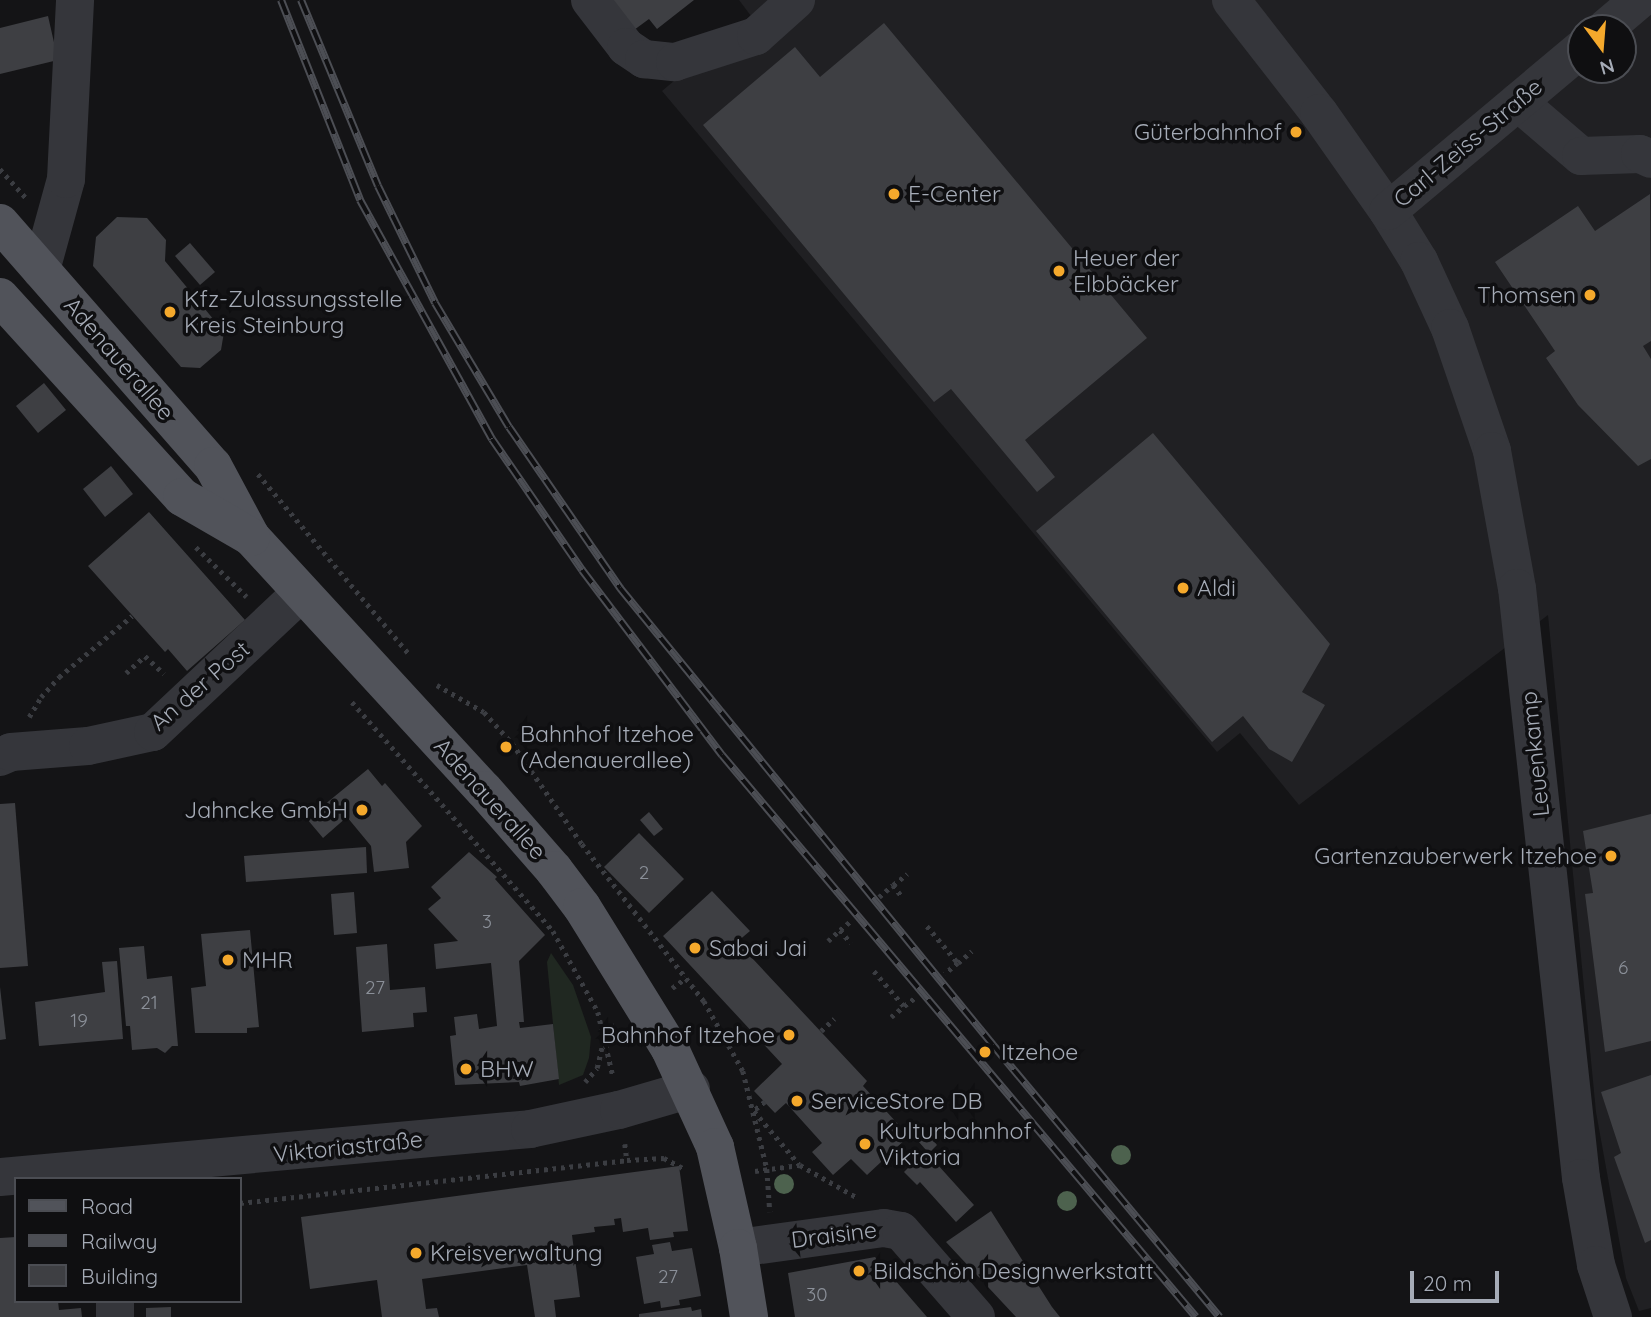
<!DOCTYPE html>
<html>
<head>
<meta charset="utf-8">
<style>
	body { margin:0 }
	#map { position:relative; width:1651px; height:1317px; overflow:hidden; background:#141416; font-family:Quicksand,sans-serif }
	div>[style] { position:absolute }
	.built>* { inset:0; background:#202023 }
	.green>* { inset:0; background:#202821 }
	.building>* { inset:0; background:#3e3f43 }
	.path>* { height:4.5px; margin-top:-2.25px; transform-origin:0; background:repeating-linear-gradient(90deg,#3b3d42 0 3.5px,transparent 0 8.5px) }
	.minor>* { height:38px; margin:-19px; padding:0 19px; transform-origin:19px; border-radius:19px; background:#35363b }
	.major>* { height:38px; margin:-19px; padding:0 19px; transform-origin:19px; border-radius:19px; background:#51535a }
	.rail>* { height:8px; margin-top:-4px; transform-origin:0; background:repeating-linear-gradient(90deg,#0f0f11 0 16px,#4c4e54 0 32px); box-sizing:border-box; border-block:2px solid #4c4e54 }
	.trees>* { width:20px; height:20px; margin:-10px; border-radius:50%; background:#4d624e }
	.dots>* { width:19px; height:19px; translate:-50% -50%; box-sizing:border-box; border:4px solid #0f0f11; border-radius:50% }
	span { translate:-50% -50%; white-space:nowrap; text-align:center; line-height:1.15; -webkit-text-stroke:7px #0f0f11; paint-order:stroke }
	.number-label { font-size:19px; color:#8b9099 }
	.number-label span { -webkit-text-stroke-width:0 }
	.poi-label { font-size:23px; color:#a5abb6 }
	.right { translate:-100% -50%; text-align:right }
	.left { translate:0 -50%; text-align:left }
	.street-label { font-size:23px; color:#a5abb6 }
	.legend { position:absolute; left:14px; top:1177px; width:228px; height:126px; box-sizing:border-box; background:#0f0f11; border:2px solid #4b4d53; margin:0; padding:9px 12px; list-style:none; font-size:21px; color:#a5abb6 }
	.legend li { display:flex; align-items:center; gap:14px; height:35px }
	.legend b { width:35px; border:2px solid #4b4d53 }
	.north { position:absolute; left:1567px; top:14px; width:70px; height:70px; box-sizing:border-box; background:#0f0f11; border:2px solid #4b4d53; border-radius:50%; rotate:164deg; font-size:19px; font-weight:700; line-height:28px; text-align:center; color:#a5abb6 }
	.north::after { content:''; display:block; margin:auto; width:24px; height:32px; background:#f5a92c; clip-path:polygon(50% 0,100% 100%,50% 72%,0 100%) }
	.scale { position:absolute; left:1410px; top:1271px; width:89px; height:32px; box-sizing:border-box; border:4px solid #a5abb6; border-top:0; padding-left:9px; font-size:21px; line-height:24px; white-space:nowrap; color:#a5abb6; -webkit-text-stroke:5px #0f0f11; paint-order:stroke }
</style>
</head>
<body>
<div id="map">
	<div class="built">
		<i style="clip-path:polygon(evenodd,739px 0,1651px 0,1651px 1308px,1639px 1311px,1626px 1278px,1596px 1112px,1548px 615px,1299px 805px,1240px 733px,1217px 752px,662px 91px,751px 16px,739px 0,1581px 28px,1623px 28px,1623px 70px,1581px 70px,1581px 28px)"></i>
	</div>
	<div class="green">
		<i style="clip-path:polygon(551px 953px,573px 985px,591px 1037px,589px 1058px,583px 1075px,559px 1085px,547px 962px)"></i>
	</div>
	<div class="building">
		<i style="clip-path:polygon(609px 0,694px 0,657px 29px,649px 19px,634px 30px)"></i>
		<i style="clip-path:polygon(48px 16px,58px 60px,0 74px,0 28px)"></i>
		<i style="clip-path:polygon(884px 23px,1147px 338px,1025px 440px,1055px 477px,1037px 492px,951px 389px,934px 402px,703px 125px,795px 47px,820px 77px)"></i>
		<i style="clip-path:polygon(1650px 194px,1651px 341px,1643px 346px,1651px 359px,1651px 459px,1638px 466px,1578px 405px,1546px 358px,1555px 351px,1495px 262px,1578px 206px,1595px 231px)"></i>
		<i style="clip-path:polygon(117px 217px,147px 218px,166px 240px,165px 261px,224px 332px,221px 350px,200px 368px,181px 367px,93px 266px,96px 237px)"></i>
		<i style="clip-path:polygon(190px 243px,215px 272px,200px 285px,175px 256px)"></i>
		<i style="clip-path:polygon(44px 383px,66px 410px,38px 433px,16px 406px)"></i>
		<i style="clip-path:polygon(1153px 433px,1330px 644px,1302px 692px,1325px 705px,1292px 762px,1269px 749px,1243px 716px,1212px 742px,1036px 531px)"></i>
		<i style="clip-path:polygon(111px 466px,133px 494px,105px 517px,83px 489px)"></i>
		<i style="clip-path:polygon(149px 512px,245px 620px,187px 671px,168px 649px,165px 652px,88px 566px)"></i>
		<i style="clip-path:polygon(368px 769px,382px 786px,385px 783px,422px 826px,406px 842px,409px 868px,374px 872px,371px 846px,347px 817px,323px 838px,307px 819px)"></i>
		<i style="clip-path:polygon(15px 803px,28px 966px,0 968px,0 804px)"></i>
		<i style="clip-path:polygon(649px 812px,663px 829px,654px 836px,640px 820px)"></i>
		<i style="clip-path:polygon(1651px 814px,1651px 1041px,1605px 1052px,1585px 894px,1593px 893px,1583px 831px)"></i>
		<i style="clip-path:polygon(639px 833px,684px 879px,649px 913px,604px 867px)"></i>
		<i style="clip-path:polygon(366px 847px,367px 873px,246px 882px,244px 856px)"></i>
		<i style="clip-path:polygon(469px 852px,497px 877px,495px 879px,545px 935px,519px 961px,524px 1022px,519px 1022px,520px 1028px,553px 1024px,559px 1079px,520px 1086px,519px 1082px,455px 1085px,450px 1036px,456px 1035px,454px 1017px,477px 1014px,479px 1029px,497px 1026px,491px 963px,436px 969px,434px 944px,458px 941px,428px 909px,441px 898px,431px 887px)"></i>
		<i style="clip-path:polygon(712px 891px,750px 931px,737px 942px,867px 1081px,863px 1086px,909px 1136px,867px 1175px,851px 1159px,833px 1175px,812px 1152px,822px 1143px,786px 1103px,775px 1113px,754px 1091px,782px 1064px,663px 936px)"></i>
		<i style="clip-path:polygon(354px 892px,357px 933px,334px 935px,331px 894px)"></i>
		<i style="clip-path:polygon(250px 930px,259px 1027px,247px 1028px,247px 1033px,195px 1033px,191px 988px,206px 986px,201px 934px)"></i>
		<i style="clip-path:polygon(387px 944px,390px 990px,425px 987px,427px 1012px,413px 1013px,414px 1027px,362px 1032px,356px 947px)"></i>
		<i style="clip-path:polygon(144px 946px,147px 979px,172px 976px,178px 1046px,172px 1046px,165px 1053px,157px 1048px,132px 1050px,130px 1026px,126px 1026px,119px 948px)"></i>
		<i style="clip-path:polygon(117px 961px,123px 1039px,39px 1046px,35px 1002px,105px 992px,102px 962px)"></i>
		<i style="clip-path:polygon(0 987px,6px 1039px,0 1040px)"></i>
		<i style="clip-path:polygon(1651px 1075px,1651px 1240px,1645px 1243px,1614px 1157px,1621px 1153px,1601px 1092px)"></i>
		<i style="clip-path:polygon(927px 1133px,937px 1145px,928px 1154px,974px 1205px,956px 1222px,920px 1182px,917px 1185px,904px 1172px,926px 1150px,918px 1141px)"></i>
		<i style="clip-path:polygon(679px 1166px,688px 1231px,673px 1232px,674px 1237px,650px 1240px,648px 1228px,623px 1232px,621px 1218px,614px 1219px,615px 1225px,594px 1227px,595px 1232px,572px 1235px,580px 1297px,554px 1300px,556px 1317px,535px 1317px,527px 1265px,422px 1279px,426px 1309px,437px 1308px,439px 1317px,382px 1317px,377px 1280px,310px 1289px,301px 1217px)"></i>
		<i style="clip-path:polygon(991px 1211px,1052px 1307px,1060px 1317px,1016px 1317px,946px 1242px)"></i>
		<i style="clip-path:polygon(16px 1237px,16px 1301px,58px 1301px,59px 1310px,81px 1308px,82px 1317px,0 1317px,0 1238px)"></i>
		<i style="clip-path:polygon(670px 1242px,672px 1251px,692px 1248px,701px 1296px,679px 1300px,680px 1305px,661px 1308px,660px 1301px,644px 1304px,636px 1257px,654px 1254px,652px 1245px)"></i>
		<i style="clip-path:polygon(875px 1257px,927px 1317px,795px 1317px,788px 1273px)"></i>
		<i style="clip-path:polygon(171px 1307px,171px 1317px,146px 1317px,146px 1308px)"></i>
		<i style="clip-path:polygon(691px 1307px,692px 1311px,701px 1309px,702px 1317px,639px 1317px,639px 1314px)"></i>
	</div>
	<div class="path">
		<i style="left:0;top:169px;width:38px;rotate:48deg"></i>
		<i style="left:258px;top:474px;width:236px;rotate:50deg"></i>
		<i style="left:196px;top:547px;width:71px;rotate:44.4deg"></i>
		<i style="left:126px;top:673px;width:25px;rotate:-42deg"></i>
		<i style="left:145px;top:656px;width:26px;rotate:43deg"></i>
		<i style="left:437px;top:685px;width:54px;rotate:29.9deg"></i>
		<i style="left:484px;top:712px;width:42px;rotate:47.9deg"></i>
		<i style="left:512px;top:743px;width:123px;rotate:55.3deg"></i>
		<i style="left:582px;top:844px;width:199px;rotate:52.2deg"></i>
		<i style="left:704px;top:1001px;width:80px;rotate:60.9deg"></i>
		<i style="left:743px;top:1071px;width:101px;rotate:76.2deg"></i>
		<i style="left:767px;top:1169px;width:43px;rotate:86deg"></i>
		<i style="left:352px;top:702px;width:305px;rotate:48.7deg"></i>
		<i style="left:553px;top:931px;width:93px;rotate:60.9deg"></i>
		<i style="left:598px;top:1012px;width:66px;rotate:76.8deg"></i>
		<i style="left:29px;top:717px;width:23px;rotate:-59deg"></i>
		<i style="left:41px;top:697px;width:27px;rotate:-48deg"></i>
		<i style="left:59px;top:677px;width:95px;rotate:-39.9deg"></i>
		<i style="left:893px;top:885px;width:18px;rotate:-38deg"></i>
		<i style="left:879px;top:897px;width:18px;rotate:-41deg"></i>
		<i style="left:893px;top:885px;width:16px;rotate:52deg"></i>
		<i style="left:927px;top:926px;width:48px;rotate:50deg"></i>
		<i style="left:958px;top:963px;width:17px;rotate:140deg"></i>
		<i style="left:840px;top:930px;width:16px;rotate:-40deg"></i>
		<i style="left:828px;top:941px;width:16px;rotate:-43deg"></i>
		<i style="left:840px;top:930px;width:17px;rotate:50deg"></i>
		<i style="left:958px;top:963px;width:18px;rotate:-41deg"></i>
		<i style="left:874px;top:971px;width:46px;rotate:49.4deg"></i>
		<i style="left:904px;top:1006px;width:15px;rotate:-37deg"></i>
		<i style="left:672px;top:988px;width:17px;rotate:-36deg"></i>
		<i style="left:891px;top:1017px;width:17px;rotate:-40deg"></i>
		<i style="left:821px;top:1031px;width:18px;rotate:-43deg"></i>
		<i style="left:585px;top:1082px;width:18px;rotate:-49deg"></i>
		<i style="left:597px;top:1068px;width:37px;rotate:-77deg"></i>
		<i style="left:605px;top:1032px;width:12px;rotate:-35deg"></i>
		<i style="left:765px;top:1102px;width:14px;rotate:141deg"></i>
		<i style="left:754px;top:1111px;width:70px;rotate:49.7deg"></i>
		<i style="left:625px;top:1144px;width:16px;rotate:83deg"></i>
		<i style="left:755px;top:1171px;width:45px;rotate:-7.6deg"></i>
		<i style="left:800px;top:1165px;width:64px;rotate:29.7deg"></i>
		<i style="left:240px;top:1203px;width:389px;rotate:-6.3deg"></i>
		<i style="left:627px;top:1160px;width:37px;rotate:-3deg"></i>
		<i style="left:664px;top:1158px;width:24px;rotate:28deg"></i>
	</div>
	<div class="minor">
		<i style="left:590px;top:0;width:59px;rotate:52.5deg"></i>
		<i style="left:626px;top:47px;width:22px;rotate:34deg"></i>
		<i style="left:644px;top:59px;width:31px;rotate:6deg"></i>
		<i style="left:675px;top:62px;width:85px;rotate:-17.8deg"></i>
		<i style="left:756px;top:36px;width:54px;rotate:-42deg"></i>
		<i style="left:1231px;top:0;width:143px;rotate:52.1deg"></i>
		<i style="left:1319px;top:113px;width:120px;rotate:54.9deg"></i>
		<i style="left:1388px;top:211px;width:59px;rotate:58.2deg"></i>
		<i style="left:1419px;top:261px;width:74px;rotate:65.2deg"></i>
		<i style="left:1450px;top:328px;width:130px;rotate:71.1deg"></i>
		<i style="left:1492px;top:451px;width:139px;rotate:79.7deg"></i>
		<i style="left:1517px;top:588px;width:593px;rotate:83.81deg"></i>
		<i style="left:1581px;top:1178px;width:88px;rotate:80.2deg"></i>
		<i style="left:1596px;top:1265px;width:55px;rotate:71.9deg"></i>
		<i style="left:1606px;top:28px;width:43px;rotate:-40.3deg"></i>
		<i style="left:1518px;top:102px;width:83px;rotate:40.6deg"></i>
		<i style="left:1581px;top:156px;width:59px;rotate:-1.9deg"></i>
		<i style="left:1640px;top:154px;width:12px;rotate:24deg"></i>
		<i style="left:1388px;top:211px;width:252px;rotate:-40deg"></i>
		<i style="left:41px;top:270px;width:94px;rotate:-74.6deg"></i>
		<i style="left:66px;top:179px;width:179px;rotate:-87.1deg"></i>
		<i style="left:0;top:757px;width:12px;rotate:-24deg"></i>
		<i style="left:11px;top:752px;width:77px;rotate:-4.5deg"></i>
		<i style="left:88px;top:746px;width:66px;rotate:-12.2deg"></i>
		<i style="left:153px;top:732px;width:202px;rotate:-43.2deg"></i>
		<i style="left:0;top:1177px;width:532px;rotate:-5.17deg"></i>
		<i style="left:530px;top:1129px;width:91px;rotate:-12.1deg"></i>
		<i style="left:619px;top:1110px;width:75px;rotate:-16.3deg"></i>
		<i style="left:738px;top:1248px;width:147px;rotate:-7.8deg"></i>
		<i style="left:884px;top:1228px;width:17px;rotate:10deg"></i>
		<i style="left:901px;top:1231px;width:114px;rotate:48.9deg"></i>
		<i style="left:115px;top:1301px;width:16px;rotate:90deg"></i>
	</div>
	<div class="major">
		<i style="left:0;top:223px;width:323px;rotate:48.8deg"></i>
		<i style="left:213px;top:466px;width:81px;rotate:61.8deg"></i>
		<i style="left:251px;top:537px;width:344px;rotate:47.4deg"></i>
		<i style="left:484px;top:790px;width:106px;rotate:48.8deg"></i>
		<i style="left:554px;top:870px;width:46px;rotate:52.9deg"></i>
		<i style="left:582px;top:907px;width:167px;rotate:58.2deg"></i>
		<i style="left:670px;top:1049px;width:108px;rotate:65.3deg"></i>
		<i style="left:715px;top:1147px;width:104px;rotate:77.2deg"></i>
		<i style="left:738px;top:1248px;width:70px;rotate:80.9deg"></i>
		<i style="left:0;top:297px;width:270px;rotate:47.7deg"></i>
		<i style="left:182px;top:497px;width:80px;rotate:30.1deg"></i>
	</div>
	<div class="rail">
		<i style="left:281px;top:0;width:215px;rotate:68.4deg"></i>
		<i style="left:360px;top:200px;width:273px;rotate:61.1deg"></i>
		<i style="left:492px;top:439px;width:159px;rotate:55.5deg"></i>
		<i style="left:582px;top:570px;width:232px;rotate:52.9deg"></i>
		<i style="left:722px;top:755px;width:735px;rotate:49.86deg"></i>
		<i style="left:301px;top:0;width:201px;rotate:67.5deg"></i>
		<i style="left:378px;top:186px;width:130px;rotate:64deg"></i>
		<i style="left:435px;top:303px;width:144px;rotate:59.2deg"></i>
		<i style="left:509px;top:427px;width:196px;rotate:55.4deg"></i>
		<i style="left:620px;top:588px;width:590px;rotate:50.78deg"></i>
		<i style="left:993px;top:1045px;width:354px;rotate:50.2deg"></i>
	</div>
	<div class="trees">
		<i style="left:1121px;top:1155px"></i>
		<i style="left:784px;top:1184px"></i>
		<i style="left:1067px;top:1201px"></i>
	</div>
	<div class="dots">
		<i style="left:1296px;top:132px;background:#f5a92c"></i>
		<i style="left:894px;top:194px;background:#f5a92c"></i>
		<i style="left:1059px;top:271px;background:#f5a92c"></i>
		<i style="left:1590px;top:295px;background:#f5a92c"></i>
		<i style="left:170px;top:312px;background:#f5a92c"></i>
		<i style="left:1183px;top:588px;background:#f5a92c"></i>
		<i style="left:506px;top:747px;background:#f5a92c"></i>
		<i style="left:362px;top:810px;background:#f5a92c"></i>
		<i style="left:1611px;top:856px;background:#f5a92c"></i>
		<i style="left:695px;top:948px;background:#f5a92c"></i>
		<i style="left:228px;top:960px;background:#f5a92c"></i>
		<i style="left:789px;top:1035px;background:#f5a92c"></i>
		<i style="left:985px;top:1052px;background:#f5a92c"></i>
		<i style="left:466px;top:1069px;background:#f5a92c"></i>
		<i style="left:797px;top:1101px;background:#f5a92c"></i>
		<i style="left:865px;top:1144px;background:#f5a92c"></i>
		<i style="left:416px;top:1253px;background:#f5a92c"></i>
		<i style="left:859px;top:1271px;background:#f5a92c"></i>
	</div>
	<div class="number-label">
		<span style="left:644px;top:873px">2</span>
		<span style="left:487px;top:922px">3</span>
		<span style="left:1623px;top:968px">6</span>
		<span style="left:375px;top:988px">27</span>
		<span style="left:149px;top:1003px">21</span>
		<span style="left:79px;top:1021px">19</span>
		<span style="left:668px;top:1277px">27</span>
		<span style="left:817px;top:1295px">30</span>
	</div>
	<div class="poi-label">
		<span class="right" style="left:1282px;top:132px">Güterbahnhof</span>
		<span class="left" style="left:908px;top:194px">E-Center</span>
		<span class="left" style="left:1073px;top:271px">Heuer der<br>Elbbäcker</span>
		<span class="right" style="left:1576px;top:295px">Thomsen</span>
		<span class="left" style="left:184px;top:312px">Kfz-Zulassungsstelle<br>Kreis Steinburg</span>
		<span class="left" style="left:1197px;top:588px">Aldi</span>
		<span class="left" style="left:520px;top:747px">Bahnhof Itzehoe<br>(Adenauerallee)</span>
		<span class="right" style="left:348px;top:810px">Jahncke GmbH</span>
		<span class="right" style="left:1597px;top:856px">Gartenzauberwerk Itzehoe</span>
		<span class="left" style="left:709px;top:948px">Sabai Jai</span>
		<span class="left" style="left:242px;top:960px">MHR</span>
		<span class="right" style="left:775px;top:1035px">Bahnhof Itzehoe</span>
		<span class="left" style="left:1001px;top:1052px">Itzehoe</span>
		<span class="left" style="left:480px;top:1069px">BHW</span>
		<span class="left" style="left:811px;top:1101px">ServiceStore DB</span>
		<span class="left" style="left:879px;top:1144px">Kulturbahnhof<br>Viktoria</span>
		<span class="left" style="left:430px;top:1253px">Kreisverwaltung</span>
		<span class="left" style="left:873px;top:1271px">Bildschön Designwerkstatt</span>
	</div>
	<div class="street-label">
		<span style="left:1468px;top:143px;rotate:-40deg">Carl-Zeiss-Straße</span>
		<span style="left:119px;top:359px;rotate:49deg">Adenauerallee</span>
		<span style="left:200px;top:686px;rotate:-41deg">An der Post</span>
		<span style="left:1535px;top:754px;rotate:-96deg">Leuenkamp</span>
		<span style="left:490px;top:799px;rotate:48deg">Adenauerallee</span>
		<span style="left:348px;top:1147px;rotate:-6deg">Viktoriastraße</span>
		<span style="left:834px;top:1235px;rotate:-7deg">Draisine</span>
	</div>
	<ul class="legend">
	<li><b style="height:9px;background:#51535a"></b>Road</li>
	<li><b style="height:9px;background:#4c4e54"></b>Railway</li>
	<li><b style="height:19px;background:#3e3f43"></b>Building</li>
	</ul>
	<div class="north">N</div>
	<div class="scale">20 m</div>
</div>
</body>
</html>
